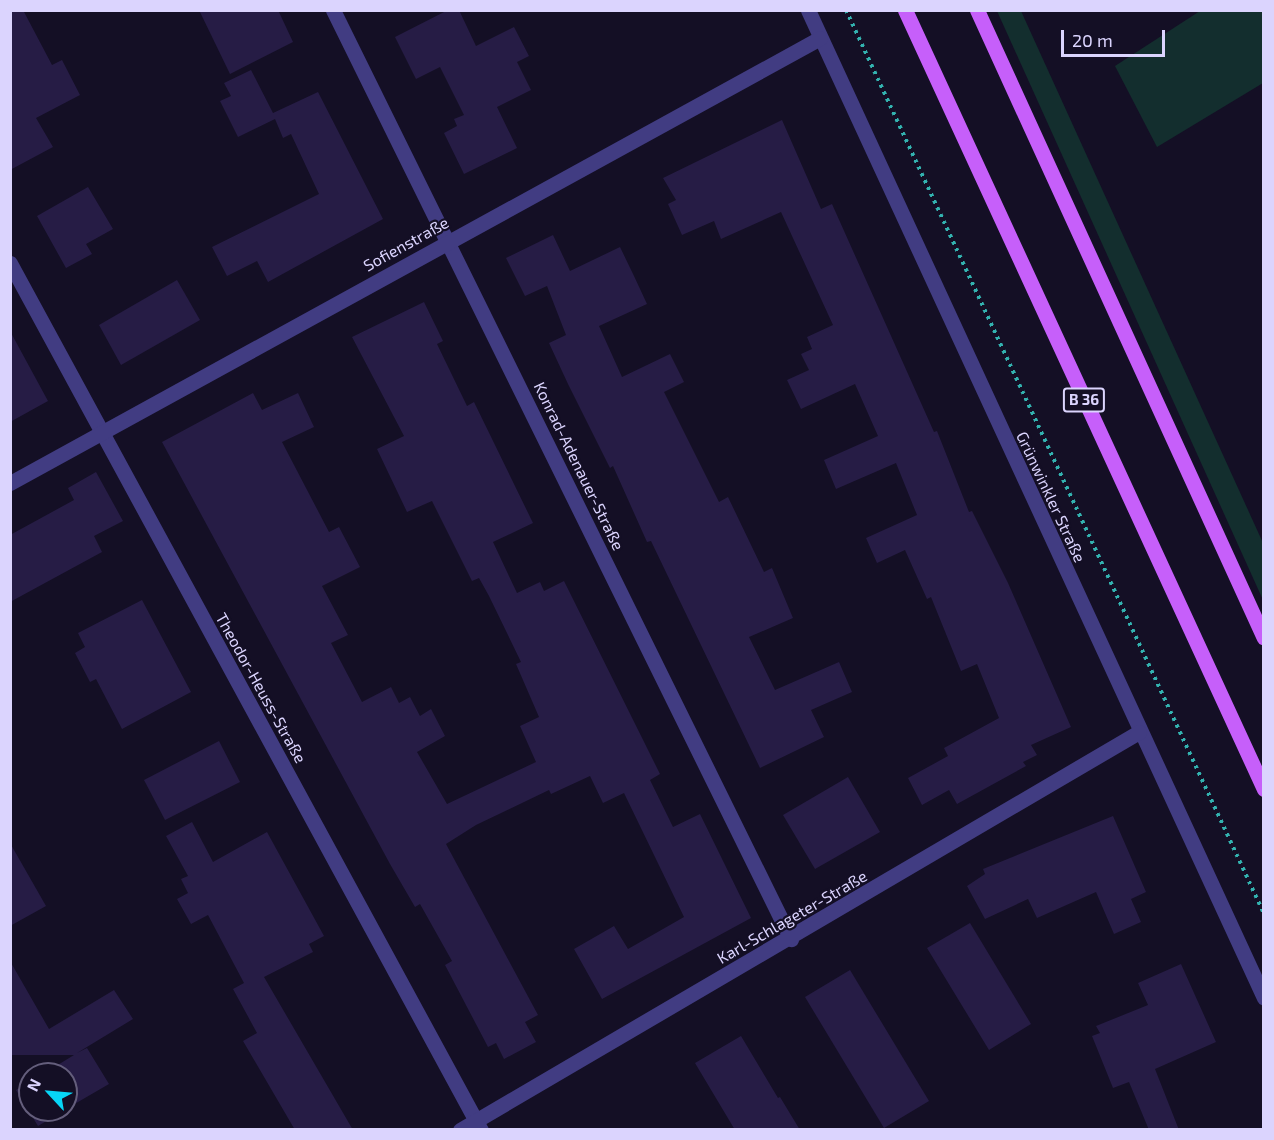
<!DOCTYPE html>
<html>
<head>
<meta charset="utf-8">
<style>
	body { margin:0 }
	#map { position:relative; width:1274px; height:1140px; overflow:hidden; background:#140f25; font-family:"Exo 2",sans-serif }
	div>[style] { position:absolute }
	.green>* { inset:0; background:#132e2e }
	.building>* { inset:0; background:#261c45 }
	.path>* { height:4px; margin-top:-2px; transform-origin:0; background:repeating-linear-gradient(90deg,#33b3b0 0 3px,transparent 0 7.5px) }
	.street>* { height:15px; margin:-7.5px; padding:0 7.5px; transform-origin:7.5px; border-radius:7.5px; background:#413c82 }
	.primary>* { height:15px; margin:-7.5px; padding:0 7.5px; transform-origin:7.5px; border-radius:7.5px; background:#c65ffa }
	span { translate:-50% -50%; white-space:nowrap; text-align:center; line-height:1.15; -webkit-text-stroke:4.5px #140f25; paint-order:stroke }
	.shield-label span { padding:2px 4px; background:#140f25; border:2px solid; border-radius:4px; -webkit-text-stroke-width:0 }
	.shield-label { font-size:15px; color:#dbd4fe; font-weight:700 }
	.street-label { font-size:16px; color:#dbd4fe }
	.frame { position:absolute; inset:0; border:12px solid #dbd4fe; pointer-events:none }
	.north { position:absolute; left:18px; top:1062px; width:60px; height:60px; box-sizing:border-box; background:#140f25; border:2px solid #645e7c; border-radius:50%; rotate:296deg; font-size:16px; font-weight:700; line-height:24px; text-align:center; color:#dbd4fe }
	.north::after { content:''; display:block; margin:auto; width:21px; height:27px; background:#07d6f7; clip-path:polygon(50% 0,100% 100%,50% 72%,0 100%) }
	.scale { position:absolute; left:1061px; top:30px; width:104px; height:27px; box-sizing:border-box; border:3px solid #dbd4fe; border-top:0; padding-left:8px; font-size:18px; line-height:21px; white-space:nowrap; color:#dbd4fe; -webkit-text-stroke:4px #140f25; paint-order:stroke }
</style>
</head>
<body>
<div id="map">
	<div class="green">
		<i style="clip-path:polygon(997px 11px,1021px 11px,1263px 543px,1263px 600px)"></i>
		<i style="clip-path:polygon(1200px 11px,1263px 11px,1263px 83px,1157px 147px,1115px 66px)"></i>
	</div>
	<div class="building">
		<i style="clip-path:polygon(10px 10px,23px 10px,52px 65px,62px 60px,80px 95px,36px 118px,53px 147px,10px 170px)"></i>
		<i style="clip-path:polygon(199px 10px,278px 10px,293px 42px,230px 74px)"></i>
		<i style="clip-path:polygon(448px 10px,459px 10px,476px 46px,514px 27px,529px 56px,517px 62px,531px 90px,497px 107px,517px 148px,464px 174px,444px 133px,457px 126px,454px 119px,464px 115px,440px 67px,416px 79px,395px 37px)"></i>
		<i style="clip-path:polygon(251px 70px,273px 113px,318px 92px,383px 219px,268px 282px,257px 261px,227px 276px,212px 247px,319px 194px,291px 134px,283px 138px,275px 119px,238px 137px,220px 101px,231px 96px,224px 83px)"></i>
		<i style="clip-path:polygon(782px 120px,821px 209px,832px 204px,934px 432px,937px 431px,969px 512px,972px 511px,1008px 583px,1071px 727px,1031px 745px,1037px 755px,1023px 762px,1026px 766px,957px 804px,949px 790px,922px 805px,908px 778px,948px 756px,944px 748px,999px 718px,977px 664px,961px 671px,931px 597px,927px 599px,905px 550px,877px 563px,866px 538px,917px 515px,896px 463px,836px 489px,824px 460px,878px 436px,855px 384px,801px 409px,787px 380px,809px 370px,801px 354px,812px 349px,807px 337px,833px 325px,781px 212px,721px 239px,714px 221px,682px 235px,668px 204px,676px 200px,663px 178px)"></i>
		<i style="clip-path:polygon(88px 187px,113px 229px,86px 244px,92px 254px,66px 268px,37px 216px)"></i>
		<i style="clip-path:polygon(553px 235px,570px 271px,620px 247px,634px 276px,647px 304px,599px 326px,622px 377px,670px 354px,684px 382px,664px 392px,719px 502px,728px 497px,764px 572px,772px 568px,793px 618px,749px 637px,775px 690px,839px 662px,852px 692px,811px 710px,824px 737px,760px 768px,651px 541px,647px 542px,613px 466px,610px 468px,568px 384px,549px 343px,566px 335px,547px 286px,525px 296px,506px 258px)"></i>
		<i style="clip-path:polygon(177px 280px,200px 320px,121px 365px,99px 325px)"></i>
		<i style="clip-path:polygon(424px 302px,443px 341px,437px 344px,467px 406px,474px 402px,533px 523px,493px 542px,517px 593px,540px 582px,544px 591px,564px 581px,660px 774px,650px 780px,673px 827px,700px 814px,751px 918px,602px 999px,574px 949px,614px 926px,628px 949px,684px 917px,624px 793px,603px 803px,590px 776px,551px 794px,549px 790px,476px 825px,446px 844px,538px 1015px,525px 1022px,536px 1042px,504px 1059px,496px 1043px,488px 1047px,445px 965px,452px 961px,420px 904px,415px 907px,390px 864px,162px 442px,253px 393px,262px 410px,298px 393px,314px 427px,282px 442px,329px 532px,339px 527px,360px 567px,322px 586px,348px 635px,331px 643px,362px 702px,391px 687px,399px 703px,410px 697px,420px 716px,431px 709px,445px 736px,417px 752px,447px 804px,536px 762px,520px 726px,539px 717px,516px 664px,521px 662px,489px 596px,479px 578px,472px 581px,432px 501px,407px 512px,377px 449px,404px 436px,352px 337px)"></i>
		<i style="clip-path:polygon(10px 331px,48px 401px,10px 422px)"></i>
		<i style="clip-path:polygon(96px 472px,123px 521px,94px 536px,102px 552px,10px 602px,10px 535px,74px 500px,68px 488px)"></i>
		<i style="clip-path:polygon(142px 600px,191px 692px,122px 729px,96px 679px,90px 682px,75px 653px,85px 647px,78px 633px)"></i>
		<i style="clip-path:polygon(219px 741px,240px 782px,165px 820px,144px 780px)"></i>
		<i style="clip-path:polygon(848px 777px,880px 832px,815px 869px,783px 815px)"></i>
		<i style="clip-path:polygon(1113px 816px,1146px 892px,1131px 899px,1141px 922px,1114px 934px,1096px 892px,1037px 918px,1028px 899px,985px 919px,967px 886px,985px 874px,983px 869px)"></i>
		<i style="clip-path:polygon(192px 822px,213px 862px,267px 832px,324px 936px,309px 944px,313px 952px,264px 977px,353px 1130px,295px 1130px,243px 1041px,257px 1033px,233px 989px,244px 983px,208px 915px,191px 924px,177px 899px,188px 893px,181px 879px,188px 876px,166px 836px)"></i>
		<i style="clip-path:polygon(10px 843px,46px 906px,10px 926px)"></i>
		<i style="clip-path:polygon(970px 923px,1031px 1024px,989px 1050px,927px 948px)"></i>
		<i style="clip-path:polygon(10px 961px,49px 1029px,114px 990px,133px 1019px,77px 1053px,87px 1048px,109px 1084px,66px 1109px,66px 1074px,43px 1074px,74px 1055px,10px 1055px)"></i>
		<i style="clip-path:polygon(1181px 964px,1216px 1042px,1155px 1069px,1179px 1130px,1149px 1130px,1129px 1082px,1113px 1088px,1092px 1036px,1100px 1033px,1096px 1026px,1148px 1005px,1138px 983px)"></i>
		<i style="clip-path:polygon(850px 970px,929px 1101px,884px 1128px,805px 997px)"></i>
		<i style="clip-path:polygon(741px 1036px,778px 1098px,780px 1097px,800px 1130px,735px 1130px,695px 1063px)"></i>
		<i style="clip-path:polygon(30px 1082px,30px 1110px,65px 1110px,38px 1126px,16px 1090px)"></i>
	</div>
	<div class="path">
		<i style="left:846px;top:10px;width:996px;rotate:65.18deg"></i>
	</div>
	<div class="street">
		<i style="left:333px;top:10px;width:1036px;rotate:63.76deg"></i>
		<i style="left:808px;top:10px;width:1088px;rotate:65.22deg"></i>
		<i style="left:10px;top:263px;width:987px;rotate:61.49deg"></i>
		<i style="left:10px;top:483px;width:924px;rotate:-28.78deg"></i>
		<i style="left:460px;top:1130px;width:787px;rotate:-30.38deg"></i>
	</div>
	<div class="primary">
		<i style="left:905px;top:10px;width:858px;rotate:65.26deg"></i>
		<i style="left:977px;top:10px;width:690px;rotate:65.44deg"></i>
	</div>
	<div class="shield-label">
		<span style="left:1084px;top:400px">B 36</span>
	</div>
	<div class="street-label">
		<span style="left:406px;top:244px;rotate:-29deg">Sofienstraße</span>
		<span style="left:579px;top:466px;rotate:64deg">Konrad-Adenauer-Straße</span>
		<span style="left:1051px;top:497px;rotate:65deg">Grünwinkler Straße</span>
		<span style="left:261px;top:688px;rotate:61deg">Theodor-Heuss-Straße</span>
		<span style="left:792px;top:917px;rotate:-30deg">Karl-Schlageter-Straße</span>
	</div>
	<div class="frame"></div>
	<div class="north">N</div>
	<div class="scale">20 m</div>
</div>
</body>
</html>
